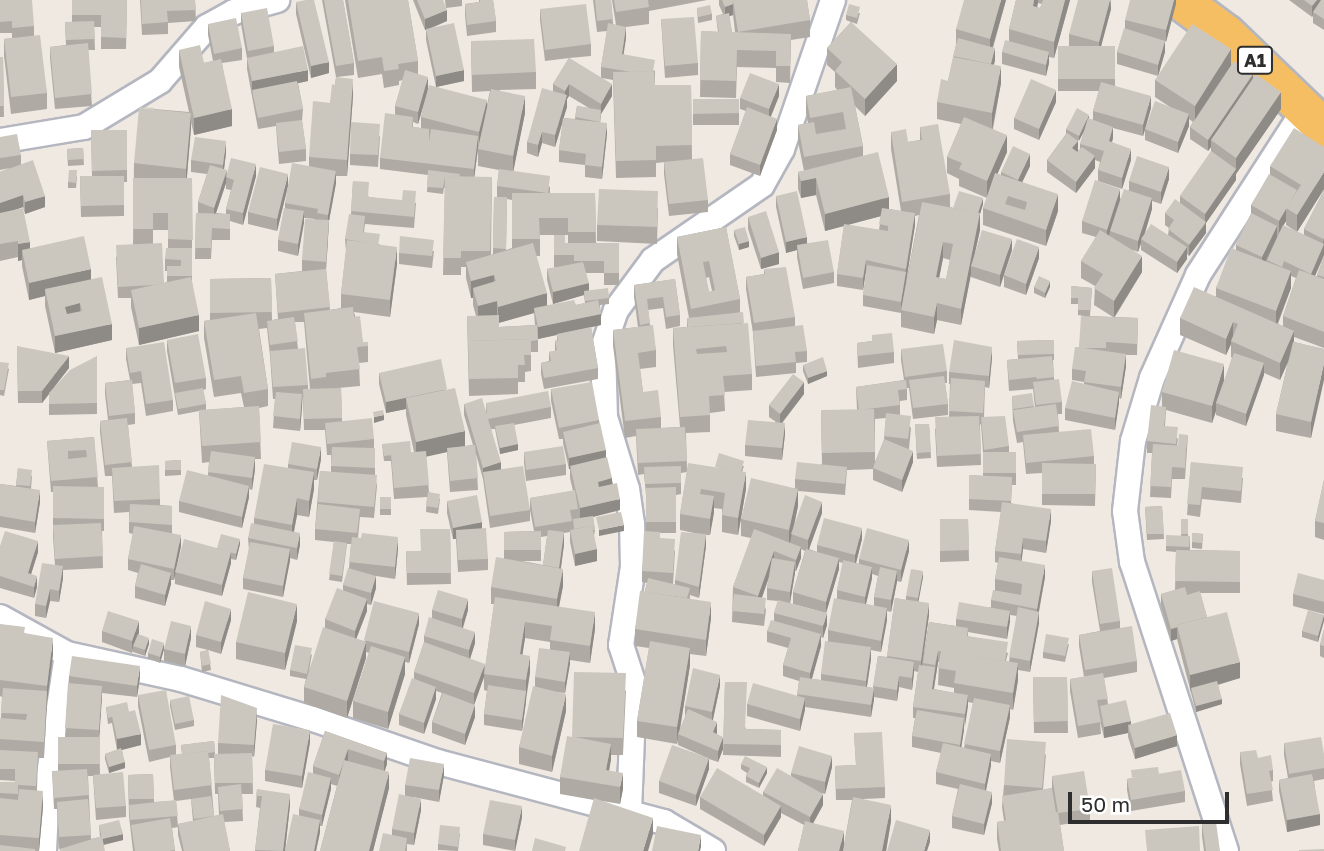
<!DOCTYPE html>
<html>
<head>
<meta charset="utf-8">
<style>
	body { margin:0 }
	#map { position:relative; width:1324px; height:851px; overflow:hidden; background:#efe9e1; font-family:"Golos Text",sans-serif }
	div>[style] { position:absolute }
	.roads { filter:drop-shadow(2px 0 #b4b6c0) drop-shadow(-2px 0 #b4b6c0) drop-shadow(0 2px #b4b6c0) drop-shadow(0 -2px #b4b6c0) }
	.minor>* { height:24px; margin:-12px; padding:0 12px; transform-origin:12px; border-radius:12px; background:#fff }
	.trunk>* { height:38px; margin:-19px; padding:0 19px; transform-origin:19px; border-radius:19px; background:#f6be62 }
	.wall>* { inset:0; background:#afaba4 }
	.shaded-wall>* { inset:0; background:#8e8b86 }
	.building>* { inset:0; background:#cbc7bf }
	span { translate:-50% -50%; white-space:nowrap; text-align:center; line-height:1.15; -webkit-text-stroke:6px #fff; paint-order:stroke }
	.shield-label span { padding:2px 5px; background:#fff; border:2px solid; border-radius:5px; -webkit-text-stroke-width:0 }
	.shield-label { font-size:18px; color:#2e2e2e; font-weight:700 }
	.scale { position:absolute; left:1068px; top:792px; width:161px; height:32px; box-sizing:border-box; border:4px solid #2e2e2e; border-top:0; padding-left:9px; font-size:21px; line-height:24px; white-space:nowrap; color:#2e2e2e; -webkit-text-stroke:5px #fff; paint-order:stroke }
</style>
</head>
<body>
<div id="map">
	<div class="roads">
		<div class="minor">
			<i style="left:0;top:141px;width:85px;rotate:-9.5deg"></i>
			<i style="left:84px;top:127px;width:89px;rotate:-31.2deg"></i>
			<i style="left:160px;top:81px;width:72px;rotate:-49deg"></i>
			<i style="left:207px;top:27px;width:31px;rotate:-29deg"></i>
			<i style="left:234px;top:12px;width:45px;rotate:-15.6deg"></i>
			<i style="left:0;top:617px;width:77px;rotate:28.9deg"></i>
			<i style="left:67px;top:654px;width:117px;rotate:12.4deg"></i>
			<i style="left:181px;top:679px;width:138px;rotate:16.9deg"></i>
			<i style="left:313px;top:719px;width:132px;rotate:19deg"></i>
			<i style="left:438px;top:762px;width:234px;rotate:14.9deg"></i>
			<i style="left:664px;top:822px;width:57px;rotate:30.6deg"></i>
			<i style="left:629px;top:812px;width:127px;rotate:-87.7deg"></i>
			<i style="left:634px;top:685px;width:42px;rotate:-108deg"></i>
			<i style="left:621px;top:645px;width:79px;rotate:-81.3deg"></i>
			<i style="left:633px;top:567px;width:43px;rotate:-91.3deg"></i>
			<i style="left:632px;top:524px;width:35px;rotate:-98deg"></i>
			<i style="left:627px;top:489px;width:75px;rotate:-107deg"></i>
			<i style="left:605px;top:417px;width:69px;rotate:-91.7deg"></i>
			<i style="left:603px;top:348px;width:40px;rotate:-71.1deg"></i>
			<i style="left:616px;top:310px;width:62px;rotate:-53.5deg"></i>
			<i style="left:653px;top:260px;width:132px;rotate:-34.5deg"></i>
			<i style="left:762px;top:185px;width:41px;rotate:-60.9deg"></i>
			<i style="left:782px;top:149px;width:157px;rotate:-71.1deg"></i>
			<i style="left:44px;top:851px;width:63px;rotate:-87.3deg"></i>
			<i style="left:47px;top:788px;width:135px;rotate:-81.5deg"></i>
			<i style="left:1226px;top:851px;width:304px;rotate:-108deg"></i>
			<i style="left:1132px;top:562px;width:51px;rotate:-97.8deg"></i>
			<i style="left:1125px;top:511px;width:70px;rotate:-83.5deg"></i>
			<i style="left:1133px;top:441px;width:66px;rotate:-73.2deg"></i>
			<i style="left:1152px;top:378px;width:113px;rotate:-65.9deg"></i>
			<i style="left:1198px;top:275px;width:197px;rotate:-57.2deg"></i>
		</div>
		<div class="trunk">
			<i style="left:1180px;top:0;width:57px;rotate:36.5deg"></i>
			<i style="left:1226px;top:34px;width:136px;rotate:43.8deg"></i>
		</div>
	</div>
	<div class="wall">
		<i style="clip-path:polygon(0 0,34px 26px,34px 35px,47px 93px,47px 109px,11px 114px,4px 56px,4px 39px,12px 38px,12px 33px,0 33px)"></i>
		<i style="clip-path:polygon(72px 0,127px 0,126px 49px,101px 49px,101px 27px,94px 27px,95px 50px,88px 50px,92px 106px,55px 109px,50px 58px,50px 47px,66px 45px,65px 22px,72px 22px)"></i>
		<i style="clip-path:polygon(140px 0,195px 0,196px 21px,168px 23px,168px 34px,142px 35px)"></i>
		<i style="clip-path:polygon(evenodd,322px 0,343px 0,354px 63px,354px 75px,337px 77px,353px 96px,347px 176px,336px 176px,336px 183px,329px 221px,326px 269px,330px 310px,341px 308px,341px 294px,346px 251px,345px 239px,351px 214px,353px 181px,369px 197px,416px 203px,414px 228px,365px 224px,364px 232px,380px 245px,397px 264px,390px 317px,354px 312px,363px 342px,368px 346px,368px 362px,359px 363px,360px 386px,338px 388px,341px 388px,342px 421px,374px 439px,374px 448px,375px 448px,375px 475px,377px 486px,374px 518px,360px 517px,358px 538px,398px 549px,395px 579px,376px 576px,376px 588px,371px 605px,367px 604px,367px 611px,356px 639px,364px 641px,419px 624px,409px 663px,405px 662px,405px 674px,388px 729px,353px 718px,353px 701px,369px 653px,366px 652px,366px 658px,347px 718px,304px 703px,304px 687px,306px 679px,290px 676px,290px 670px,312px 654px,309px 671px,325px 628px,325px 619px,343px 590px,343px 585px,349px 568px,351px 544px,347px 544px,342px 582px,329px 580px,334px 542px,315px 540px,315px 529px,320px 471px,331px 472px,331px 455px,327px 455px,325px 430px,304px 430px,303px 396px,300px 431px,273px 428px,275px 399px,273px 399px,270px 356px,267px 328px,259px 329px,268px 389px,268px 406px,259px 408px,261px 459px,255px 459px,255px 469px,252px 490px,249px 489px,249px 497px,242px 528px,179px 512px,179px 501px,208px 475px,209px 462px,202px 463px,199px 411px,178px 415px,167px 351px,167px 340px,206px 378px,206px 389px,203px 390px,206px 404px,206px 410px,244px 407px,241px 393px,214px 397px,204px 338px,204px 321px,210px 320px,210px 279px,271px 278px,272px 320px,278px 319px,275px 274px,302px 271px,302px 260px,315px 219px,304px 218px,298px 256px,278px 251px,278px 240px,285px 208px,285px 203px,309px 166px,309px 157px,330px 103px,335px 85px,336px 77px,322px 0,295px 322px,304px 322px,310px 389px,308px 389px,308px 385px,298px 349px,295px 322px)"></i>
		<i style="clip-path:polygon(evenodd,345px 0,408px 0,418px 61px,418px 74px,428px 88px,436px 87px,426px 40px,426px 30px,425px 30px,413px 0,443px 0,447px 21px,432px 28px,464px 81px,436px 87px,487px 105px,490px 91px,472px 92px,471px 41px,536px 72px,536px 89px,499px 90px,525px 113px,513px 171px,550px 187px,550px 193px,595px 193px,596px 243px,619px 243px,619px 285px,604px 285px,604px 273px,586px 273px,589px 291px,609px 298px,609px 304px,600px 305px,601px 325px,591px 327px,598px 368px,598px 379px,544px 389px,541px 374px,541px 363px,549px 361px,549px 352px,555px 351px,555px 341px,557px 340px,557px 335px,538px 339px,538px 336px,538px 352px,531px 352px,531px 371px,525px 372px,525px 382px,518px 382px,518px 394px,469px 396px,467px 316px,476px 316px,473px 305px,473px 298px,471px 298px,466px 278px,466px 267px,461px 267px,461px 275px,443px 275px,445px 188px,444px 188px,443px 194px,427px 192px,428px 175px,380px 169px,380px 158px,395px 115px,395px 106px,403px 80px,399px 81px,399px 85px,384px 88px,382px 74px,358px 78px,345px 0,427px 94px,421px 117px,421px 128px,413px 127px,413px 122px,418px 124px,427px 94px,345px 0,478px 150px,478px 166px,499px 170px,497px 186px,497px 197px,494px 197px,493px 254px,491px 255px,492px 177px,474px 177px,478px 150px,345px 0,507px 199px,512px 200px,512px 248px,506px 250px,507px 199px,345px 0,540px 235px,554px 235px,554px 267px,557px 267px,547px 269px,547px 280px,553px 304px,584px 295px,585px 303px,576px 305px,547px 305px,536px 256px,540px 256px,540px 235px,345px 0,565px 235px,568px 235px,568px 243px,565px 243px,565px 235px,345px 0,534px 313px,535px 325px,499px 327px,499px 323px,534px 313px)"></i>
		<i style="clip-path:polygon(445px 0,462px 0,462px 6px,446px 8px)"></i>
		<i style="clip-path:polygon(479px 0,493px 0,496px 21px,496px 32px,467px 36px,465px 15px,465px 4px,479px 2px)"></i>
		<i style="clip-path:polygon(evenodd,593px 0,611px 0,613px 24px,616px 25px,612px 0,707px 0,649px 11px,649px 24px,626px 27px,626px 38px,623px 54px,655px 71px,655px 85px,691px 85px,692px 159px,708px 200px,708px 212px,669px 216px,664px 174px,664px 162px,666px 162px,656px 163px,656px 177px,616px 178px,613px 80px,602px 78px,612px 96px,601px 114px,600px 122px,607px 134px,602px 179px,585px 177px,585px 165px,559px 162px,559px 150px,563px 121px,555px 147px,542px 143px,538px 157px,527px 153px,527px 142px,553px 91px,553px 84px,569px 58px,545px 61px,540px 20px,540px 9px,591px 44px,591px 56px,569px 58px,601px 78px,601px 67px,607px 31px,597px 32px,593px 0,569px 96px,589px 108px,577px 106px,575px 119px,563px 118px,567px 107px,567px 99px,569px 96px)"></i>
		<i style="clip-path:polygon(evenodd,719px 0,807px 0,810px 20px,810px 37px,791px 40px,790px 83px,776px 82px,776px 68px,737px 67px,736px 98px,700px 97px,701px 31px,718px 32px,716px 16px,723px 14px,719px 5px,719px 0,733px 15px,735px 32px,732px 32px,729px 16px,733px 15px)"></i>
		<i style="clip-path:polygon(1006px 0,993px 48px,995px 60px,994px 65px,1001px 83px,993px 129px,1007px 152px,997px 174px,1001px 175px,1001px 172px,1030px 166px,1022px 182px,1058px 211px,1046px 246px,983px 225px,983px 208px,987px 198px,959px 186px,959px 179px,947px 173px,947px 157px,961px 124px,937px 119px,937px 102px,948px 81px,956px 45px,956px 29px)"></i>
		<i style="clip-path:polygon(evenodd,1016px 0,1070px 0,1054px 58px,1049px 57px,1049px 63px,1046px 76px,1002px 64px,1002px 52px,1009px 41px,1009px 29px,1016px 0,1038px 3px,1042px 4px,1040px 8px,1037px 7px,1038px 3px)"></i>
		<i style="clip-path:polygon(evenodd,1111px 0,1111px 9px,1101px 46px,1115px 46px,1115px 86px,1151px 108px,1146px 126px,1170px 107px,1155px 97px,1155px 80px,1231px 65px,1253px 78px,1281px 109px,1236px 174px,1236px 180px,1206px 223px,1206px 233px,1189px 256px,1187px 254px,1187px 259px,1177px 273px,1141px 250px,1141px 243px,1138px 252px,1133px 250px,1142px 272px,1115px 317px,1138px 318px,1137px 355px,1126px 355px,1126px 366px,1121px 399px,1119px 398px,1115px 430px,1065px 420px,1065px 408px,1084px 384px,1084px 382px,1072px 380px,1072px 369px,1079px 347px,1084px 316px,1078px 315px,1078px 304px,1071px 304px,1071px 286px,1092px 288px,1090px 316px,1113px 317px,1094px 305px,1095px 286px,1081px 278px,1081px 261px,1096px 237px,1082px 233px,1082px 221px,1120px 199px,1129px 190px,1129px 181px,1169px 179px,1161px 204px,1152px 201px,1152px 209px,1144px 234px,1168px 235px,1169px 228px,1165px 225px,1165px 213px,1180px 203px,1180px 196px,1211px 152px,1211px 147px,1208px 151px,1190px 139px,1190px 127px,1193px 122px,1189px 119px,1189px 126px,1178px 153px,1145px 140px,1145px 130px,1143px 136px,1113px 128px,1113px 138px,1112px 142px,1131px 160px,1122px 189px,1098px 181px,1098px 170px,1100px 162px,1095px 160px,1095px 168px,1076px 193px,1047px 172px,1047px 160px,1066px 134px,1066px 129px,1089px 119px,1093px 120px,1093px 111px,1099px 91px,1058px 91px,1058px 46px,1071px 46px,1069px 46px,1069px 34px,1111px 0,1084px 132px,1080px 144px,1080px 149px,1078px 151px,1078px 141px,1084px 132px)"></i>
		<i style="clip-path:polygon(1176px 0,1166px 42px,1165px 41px,1165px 52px,1158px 76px,1117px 64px,1117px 52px,1125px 28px,1125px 20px)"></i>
		<i style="clip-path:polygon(1289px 0,1324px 0,1324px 30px,1313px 23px,1313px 16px,1312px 17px)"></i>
		<i style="clip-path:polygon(296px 2px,329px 73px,311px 78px,296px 14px)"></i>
		<i style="clip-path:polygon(697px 8px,712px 14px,712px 20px,698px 23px)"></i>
		<i style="clip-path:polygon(241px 13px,274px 46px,274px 52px,308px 81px,298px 83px,303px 109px,302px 121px,306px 149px,306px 161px,279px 164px,276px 126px,258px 129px,247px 69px,247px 58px,241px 24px)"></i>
		<i style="clip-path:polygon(evenodd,860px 13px,857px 24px,851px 22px,897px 81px,865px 116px,855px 106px,863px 146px,863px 156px,889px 209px,901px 211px,891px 149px,891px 132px,908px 142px,920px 140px,920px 127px,950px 194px,950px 207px,953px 208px,983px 204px,980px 214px,980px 230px,975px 253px,1012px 250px,1004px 275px,1039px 258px,1026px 295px,1004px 287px,1004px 275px,1000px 287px,971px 277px,971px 274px,961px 325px,937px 320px,934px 334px,901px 327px,901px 313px,863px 306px,863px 295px,867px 271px,866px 271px,863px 290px,837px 286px,837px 274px,844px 226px,825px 231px,816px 195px,801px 198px,798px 189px,798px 172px,804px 171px,798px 141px,798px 125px,808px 123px,806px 113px,806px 96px,837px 90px,835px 87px,835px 72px,827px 65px,827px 48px,851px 22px,846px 20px,846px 15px,860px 13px,919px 215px,906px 283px,915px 225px,915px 216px,919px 215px,860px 13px,881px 216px,879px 230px,847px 225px,881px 216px,860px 13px,943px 258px,950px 260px,946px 279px,939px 278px,943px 258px)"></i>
		<i style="clip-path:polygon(661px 19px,698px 63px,698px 75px,665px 78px)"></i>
		<i style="clip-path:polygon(evenodd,208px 24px,242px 48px,242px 60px,222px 63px,232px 126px,194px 135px,191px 122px,187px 178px,192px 178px,192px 282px,199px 331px,139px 345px,131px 307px,131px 298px,118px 298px,116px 257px,133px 245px,134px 163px,154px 109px,189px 112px,179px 67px,179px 50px,204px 63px,213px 61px,208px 35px,208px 24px,153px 230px,168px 230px,168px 248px,165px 259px,165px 271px,167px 271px,167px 282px,164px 283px,153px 244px,153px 230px)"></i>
		<i style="clip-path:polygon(0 57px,3px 57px,4px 117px,0 117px)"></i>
		<i style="clip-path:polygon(779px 96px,771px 116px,777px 130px,760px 176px,730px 165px,730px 154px,746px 111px,740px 109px,740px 98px)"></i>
		<i style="clip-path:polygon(693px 99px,739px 99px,739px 125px,693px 125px)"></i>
		<i style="clip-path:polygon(1056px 102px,1039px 140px,1014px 129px,1014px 118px)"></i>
		<i style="clip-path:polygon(91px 130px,127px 130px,127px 182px,124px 182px,124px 216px,81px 217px,80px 176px,92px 176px)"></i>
		<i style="clip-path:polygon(380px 136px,378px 167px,350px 165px,350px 154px)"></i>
		<i style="clip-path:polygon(0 137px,21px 155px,21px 165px,45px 207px,25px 214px,23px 207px,12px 211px,30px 248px,91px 279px,112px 340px,55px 353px,45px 306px,45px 296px,29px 300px,22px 266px,22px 260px,18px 261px,18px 257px,0 261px,0 172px,10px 168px,0 170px)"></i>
		<i style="clip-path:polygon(83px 148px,84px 165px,68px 166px,67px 149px)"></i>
		<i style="clip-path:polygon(evenodd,226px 153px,224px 170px,227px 176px,256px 176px,243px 225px,230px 221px,230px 240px,212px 240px,211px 259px,195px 259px,196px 213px,198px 213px,198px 202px,207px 174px,191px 172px,191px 160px,226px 153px,226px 183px,226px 189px,231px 190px,226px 209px,226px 214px,216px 213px,226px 183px)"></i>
		<i style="clip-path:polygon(evenodd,1270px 166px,1324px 189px,1297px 232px,1304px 235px,1304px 229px,1324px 190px,1324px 348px,1294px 337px,1294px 342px,1324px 349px,1311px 438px,1276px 431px,1276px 414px,1288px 362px,1280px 380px,1264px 373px,1246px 426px,1216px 415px,1216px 411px,1212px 423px,1166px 410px,1165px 426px,1178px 439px,1177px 446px,1188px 435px,1185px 479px,1172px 479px,1171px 498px,1150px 497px,1152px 453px,1147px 453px,1147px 441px,1162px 406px,1162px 392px,1224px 382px,1232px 358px,1231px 357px,1231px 344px,1226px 355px,1180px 335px,1180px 318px,1216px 296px,1216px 288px,1236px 250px,1236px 245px,1251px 214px,1251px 205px,1270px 175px,1270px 166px,1286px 221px,1286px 225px,1297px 232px,1283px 226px,1286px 221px,1270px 166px,1324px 255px,1317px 276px,1315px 276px,1324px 255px,1270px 166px,1291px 276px,1296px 278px,1283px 316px,1283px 326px,1278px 324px,1291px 288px,1291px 276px)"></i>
		<i style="clip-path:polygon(77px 176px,76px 188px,68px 188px,68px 182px)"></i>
		<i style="clip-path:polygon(288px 186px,277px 231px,248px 224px,248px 212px)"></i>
		<i style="clip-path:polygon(776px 196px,807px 243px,834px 272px,834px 283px,803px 289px,797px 257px,797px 250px,786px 253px,776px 207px)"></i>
		<i style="clip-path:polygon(658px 208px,657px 244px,597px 241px,597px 225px)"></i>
		<i style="clip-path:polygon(748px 217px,779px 264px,761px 269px,748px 229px)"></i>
		<i style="clip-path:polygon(evenodd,726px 227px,740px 299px,740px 312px,752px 374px,752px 390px,724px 392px,725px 411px,710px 413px,710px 432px,686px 433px,687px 470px,744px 466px,742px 472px,746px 489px,741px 518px,795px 488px,795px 479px,822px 464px,821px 410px,857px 410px,856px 387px,904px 380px,901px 360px,901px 349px,947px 371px,947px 383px,945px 383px,948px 404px,948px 415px,913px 419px,909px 388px,907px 388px,907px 400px,900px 401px,900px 415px,911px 428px,909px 449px,913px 462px,902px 492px,873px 480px,873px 469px,847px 470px,845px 495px,798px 491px,798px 506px,794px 527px,822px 513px,809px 549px,817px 552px,817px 545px,862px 539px,856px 563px,859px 564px,859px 559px,909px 551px,901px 582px,897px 581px,891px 612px,887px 611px,887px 620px,881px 652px,871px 650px,871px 659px,867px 687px,873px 688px,878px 656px,887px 657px,895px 598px,906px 600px,906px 596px,923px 577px,918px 601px,929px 615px,922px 665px,929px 622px,956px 626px,956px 619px,991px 607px,991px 600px,995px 590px,995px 579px,998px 563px,995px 562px,995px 551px,1001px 512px,969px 510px,969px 475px,983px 476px,983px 452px,981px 425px,980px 424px,981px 465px,937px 467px,935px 429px,949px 417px,950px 384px,949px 384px,949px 372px,992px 358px,989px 388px,985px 387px,984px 417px,1009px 446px,1009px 452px,1016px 452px,1016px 485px,1012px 485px,1011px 503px,1051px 521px,1046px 553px,1023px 549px,1021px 561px,1045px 577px,1039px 612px,1039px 623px,1030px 672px,1018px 670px,1018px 680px,1013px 710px,1010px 709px,1010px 717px,1000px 763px,991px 761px,986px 790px,992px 803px,984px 835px,952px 828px,952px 816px,958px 789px,936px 784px,936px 772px,941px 753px,912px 747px,912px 736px,915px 718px,913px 718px,913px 707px,918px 672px,914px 671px,912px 690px,899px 687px,897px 701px,874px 697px,871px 717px,805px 707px,800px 731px,747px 716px,747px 704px,797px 696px,799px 681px,783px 676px,783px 665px,788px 648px,767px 642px,767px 631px,774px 621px,774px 613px,778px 601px,767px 600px,767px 588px,769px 577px,762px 598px,766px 610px,764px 626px,732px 622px,733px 587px,751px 538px,741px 536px,741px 519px,738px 535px,722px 532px,722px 509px,714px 508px,710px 535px,706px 535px,706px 546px,699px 598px,690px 595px,690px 599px,711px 618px,706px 656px,690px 654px,690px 665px,680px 730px,685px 717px,685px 706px,720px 686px,713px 720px,717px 734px,723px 749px,718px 762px,709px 759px,709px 769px,696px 806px,659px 793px,659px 781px,703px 756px,678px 745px,678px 740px,677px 744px,637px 737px,637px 721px,649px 648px,635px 646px,635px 629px,647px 583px,642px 582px,642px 571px,646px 531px,646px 495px,644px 474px,638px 475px,636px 436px,625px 438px,613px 346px,613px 330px,638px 327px,634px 297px,634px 285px,675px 279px,680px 315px,680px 326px,666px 329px,663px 308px,648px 310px,650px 325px,656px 350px,656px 367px,640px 369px,643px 392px,661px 417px,661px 428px,680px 427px,673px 345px,673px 328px,687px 327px,687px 318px,689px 318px,677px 254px,677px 237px,726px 227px,709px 277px,712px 291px,709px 292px,706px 278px,709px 277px,726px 227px,886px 418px,884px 440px,875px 462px,875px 419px,886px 418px,726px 227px,687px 472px,680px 514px,680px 530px,699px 534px,675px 580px,675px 585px,673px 584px,675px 551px,660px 538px,660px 533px,676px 533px,676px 495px,681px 494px,681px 473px,687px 472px,726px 227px,801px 549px,805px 551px,793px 592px,793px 604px,826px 613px,839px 569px,839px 562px,843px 563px,837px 590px,837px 599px,828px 630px,828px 641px,821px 674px,821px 680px,812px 679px,821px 646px,821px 637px,823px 638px,827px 625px,790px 603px,795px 571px,796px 571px,801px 558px,801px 549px,726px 227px,872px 574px,878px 576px,874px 597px,874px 606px,866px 604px,872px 574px,726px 227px,1010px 615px,1017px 616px,1009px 662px,1006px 661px,1008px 653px,968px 636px,968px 632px,1007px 639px,1010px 615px,726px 227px,938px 662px,939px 662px,938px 685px,954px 688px,954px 693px,934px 689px,938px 662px,726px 227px,968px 702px,973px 703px,964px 748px,961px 747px,968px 702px)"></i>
		<i style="clip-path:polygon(734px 230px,749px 247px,739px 250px,734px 236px)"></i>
		<i style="clip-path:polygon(434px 251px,432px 268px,399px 264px,399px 253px)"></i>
		<i style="clip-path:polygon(764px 269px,795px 317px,795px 326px,807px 351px,807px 362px,796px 363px,796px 373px,756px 377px,753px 333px,746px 289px,746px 277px,764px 274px)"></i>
		<i style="clip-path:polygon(1034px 287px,1050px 287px,1045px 298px,1034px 293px)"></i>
		<i style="clip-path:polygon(872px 335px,894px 352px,894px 363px,858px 368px,857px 343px,872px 341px)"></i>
		<i style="clip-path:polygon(1054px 340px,1054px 360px,1053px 360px,1054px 379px,1062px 402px,1062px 414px,1058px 414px,1059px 432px,1094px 456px,1094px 464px,1096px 464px,1095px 506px,1042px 505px,1042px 473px,1026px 474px,1023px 442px,1017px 443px,1013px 421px,1012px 396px,1035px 407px,1033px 389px,1009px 391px,1007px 360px,1018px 359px,1017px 341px)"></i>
		<i style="clip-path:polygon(17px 346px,69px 368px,53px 388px,97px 356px,97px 414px,49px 415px,49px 394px,42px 403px,18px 403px)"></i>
		<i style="clip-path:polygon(126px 348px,173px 400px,173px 411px,146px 416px,141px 383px,132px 384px,135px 413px,135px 424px,128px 425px,132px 467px,160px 499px,160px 505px,172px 506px,172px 533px,181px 546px,177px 564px,217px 548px,240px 544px,236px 560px,231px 559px,231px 563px,222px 596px,175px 584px,175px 575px,174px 580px,171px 580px,171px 584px,165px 606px,135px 598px,135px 586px,138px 573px,128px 570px,128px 559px,133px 534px,129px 533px,129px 512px,114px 513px,112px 476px,105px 476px,100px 432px,100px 421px,108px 420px,105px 394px,105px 383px,130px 380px,126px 359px)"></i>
		<i style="clip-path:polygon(0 362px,9px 369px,4px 396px,0 395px)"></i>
		<i style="clip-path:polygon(803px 365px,827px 376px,808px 384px,803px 371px)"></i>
		<i style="clip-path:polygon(evenodd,379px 373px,447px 390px,465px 446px,473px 445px,464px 415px,464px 404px,486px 411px,486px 403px,551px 407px,551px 418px,514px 425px,518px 450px,500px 454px,495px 429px,491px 429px,501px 469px,530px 509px,530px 498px,573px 491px,570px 478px,570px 469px,569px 469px,563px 443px,563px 439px,559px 439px,551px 401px,551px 389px,599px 420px,606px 458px,620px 510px,593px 517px,595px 530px,594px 536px,597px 561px,575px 566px,570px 542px,570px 532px,564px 533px,564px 544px,561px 569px,563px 586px,559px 607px,595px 629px,590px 663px,570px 660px,565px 693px,555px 692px,566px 711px,552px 772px,519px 764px,519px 747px,535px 687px,535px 677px,550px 649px,550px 642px,525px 638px,522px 654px,530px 672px,522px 731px,484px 725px,484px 714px,487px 691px,484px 690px,484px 677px,474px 705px,475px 717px,465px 745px,432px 733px,432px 722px,442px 693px,436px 691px,436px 699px,424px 734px,399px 725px,399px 714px,414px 679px,414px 672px,424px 642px,424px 636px,432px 618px,432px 610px,468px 610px,463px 628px,475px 643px,470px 659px,485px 669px,494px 604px,491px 604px,491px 587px,504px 558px,504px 532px,534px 531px,530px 510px,530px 521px,490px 528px,483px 479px,476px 454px,478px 490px,450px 492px,447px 452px,426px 456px,429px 492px,440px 499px,438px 514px,426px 512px,427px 497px,394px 499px,391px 461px,384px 461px,382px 444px,411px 453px,414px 452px,406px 415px,406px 409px,386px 413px,379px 384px,379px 373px,547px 536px,543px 565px,522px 561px,541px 561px,541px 537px,547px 536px)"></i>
		<i style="clip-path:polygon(804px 394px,783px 422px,785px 434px,782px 460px,745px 456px,745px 445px,776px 422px,769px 417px,769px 405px)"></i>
		<i style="clip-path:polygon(915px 424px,929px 424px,931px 458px,917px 459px)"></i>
		<i style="clip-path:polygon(94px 437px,98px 487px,104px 487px,104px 531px,102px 531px,103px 568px,63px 570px,63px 578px,59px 602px,50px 601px,46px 618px,35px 616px,35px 604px,55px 565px,53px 537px,53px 492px,51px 492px,47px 441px)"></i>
		<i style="clip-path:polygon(524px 452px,566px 464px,566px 475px,526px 481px,524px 463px)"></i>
		<i style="clip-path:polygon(321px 459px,317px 480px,314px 480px,314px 489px,309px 517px,297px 515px,294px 532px,300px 545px,297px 560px,290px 558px,283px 597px,243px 589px,243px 578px,249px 550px,248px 538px,254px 524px,254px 518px,288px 468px,288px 464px)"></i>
		<i style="clip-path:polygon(181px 460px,181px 475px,165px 476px,165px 461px)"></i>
		<i style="clip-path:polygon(1191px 462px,1243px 478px,1241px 503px,1202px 499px,1200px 517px,1187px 515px)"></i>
		<i style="clip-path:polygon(18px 468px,32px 476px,31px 489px,40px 502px,35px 533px,0 527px,0 484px,16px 486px)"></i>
		<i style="clip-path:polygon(1324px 480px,1324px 540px,1315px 537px,1315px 521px)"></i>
		<i style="clip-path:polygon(380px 497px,391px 497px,391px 515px,380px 515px)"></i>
		<i style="clip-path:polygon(447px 501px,482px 528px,488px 559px,488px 570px,458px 572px,456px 539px,453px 539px,447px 513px)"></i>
		<i style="clip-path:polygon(1162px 506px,1164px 539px,1147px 540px,1145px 507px)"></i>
		<i style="clip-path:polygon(940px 519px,968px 519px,969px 561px,940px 562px)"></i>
		<i style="clip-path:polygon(1181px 519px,1188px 519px,1188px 536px,1190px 536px,1190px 550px,1240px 551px,1240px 593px,1200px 593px,1207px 617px,1240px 678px,1218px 685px,1222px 704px,1196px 712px,1177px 639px,1171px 641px,1161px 605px,1161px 594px,1175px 590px,1176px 552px,1166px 551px,1166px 546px,1181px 536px)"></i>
		<i style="clip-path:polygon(450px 529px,451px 584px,407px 585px,406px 551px,420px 551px)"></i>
		<i style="clip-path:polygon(1192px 533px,1203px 534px,1202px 549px,1192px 548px)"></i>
		<i style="clip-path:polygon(0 546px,38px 552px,31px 574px,37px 587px,34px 598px,0 588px)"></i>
		<i style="clip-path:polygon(1092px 571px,1120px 621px,1120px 628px,1137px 661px,1137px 672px,1104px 678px,1108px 704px,1131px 724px,1177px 746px,1135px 759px,1128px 737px,1128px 733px,1104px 738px,1100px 721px,1101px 734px,1078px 738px,1070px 691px,1070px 679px,1084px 677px,1079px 646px,1079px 635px,1100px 631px,1092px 582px)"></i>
		<i style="clip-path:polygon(1324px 580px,1324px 614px,1293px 606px,1293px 594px)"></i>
		<i style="clip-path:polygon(1324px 615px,1318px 642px,1302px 637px,1302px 631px)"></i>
		<i style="clip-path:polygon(231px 620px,221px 654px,208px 650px,211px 670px,202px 672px,200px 652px,208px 650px,196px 647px,196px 635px)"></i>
		<i style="clip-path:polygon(297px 621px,285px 670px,236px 659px,236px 642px)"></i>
		<i style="clip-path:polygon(0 624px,25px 633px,53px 654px,47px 702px,44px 758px,38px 758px,37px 790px,43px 807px,39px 851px,0 851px,0 782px,15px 782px,15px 781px,0 780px,0 718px,1px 718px,2px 697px,0 696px)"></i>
		<i style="clip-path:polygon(1324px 629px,1324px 658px,1320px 656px,1320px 645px)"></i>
		<i style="clip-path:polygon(102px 631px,139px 633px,138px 635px,149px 644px,145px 656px,133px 652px,133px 649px,132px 653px,102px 642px)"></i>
		<i style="clip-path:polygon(191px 638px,185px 666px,164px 661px,164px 649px)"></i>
		<i style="clip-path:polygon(1069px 644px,1065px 662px,1043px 658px,1043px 652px)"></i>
		<i style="clip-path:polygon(164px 649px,160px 663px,148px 658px,148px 653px)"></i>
		<i style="clip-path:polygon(69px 676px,140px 677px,137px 697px,102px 693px,99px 737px,100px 774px,126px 806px,126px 817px,96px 820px,93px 776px,88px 776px,91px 839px,100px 837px,99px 825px,123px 840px,104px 845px,59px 849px,57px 809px,54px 809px,52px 771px,58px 771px,58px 737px,65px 737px)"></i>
		<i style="clip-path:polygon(1033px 677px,1067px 677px,1068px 733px,1034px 733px)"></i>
		<i style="clip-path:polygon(725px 682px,746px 729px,781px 730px,781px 757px,723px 755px)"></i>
		<i style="clip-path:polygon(626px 690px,623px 755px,611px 755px,609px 771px,623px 789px,620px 804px,602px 801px,653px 834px,594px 800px,560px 794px,560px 777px,572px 737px)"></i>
		<i style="clip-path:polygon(evenodd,138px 695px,176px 745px,176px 755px,182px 754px,181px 745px,214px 741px,215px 754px,218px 754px,218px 743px,257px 720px,254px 757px,252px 756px,253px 794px,242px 794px,243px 821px,224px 822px,230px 851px,182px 851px,178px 835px,178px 824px,193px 821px,191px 799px,176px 801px,178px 827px,172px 828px,175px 851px,133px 851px,129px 816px,128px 775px,153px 774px,154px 802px,174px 801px,170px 767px,170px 757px,149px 762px,138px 706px,138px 695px,209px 758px,214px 758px,215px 794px,218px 794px,219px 815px,214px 816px,209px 758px)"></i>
		<i style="clip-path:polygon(170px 700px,194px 720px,194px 726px,175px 730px,170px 706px)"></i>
		<i style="clip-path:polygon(106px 707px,129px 712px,141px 745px,122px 750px,125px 768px,109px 773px,105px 759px,105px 754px,117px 750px,112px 723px,108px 724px)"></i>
		<i style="clip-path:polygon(325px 731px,387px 753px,387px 764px,385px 770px,389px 788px,373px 851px,320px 851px,337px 786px,331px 784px,331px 789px,322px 826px,320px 826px,320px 832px,316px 851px,285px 851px,299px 816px,299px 809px,313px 773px,313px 766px)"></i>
		<i style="clip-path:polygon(854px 733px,885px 787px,885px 798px,863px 799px,891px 821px,886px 851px,798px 851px,804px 825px,781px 813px,781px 817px,764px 846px,700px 809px,700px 797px,763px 796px,763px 792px,791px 776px,791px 773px,832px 767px,825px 794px,821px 793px,823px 805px,813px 823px,844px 845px,852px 800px,836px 800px,835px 766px,856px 765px)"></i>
		<i style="clip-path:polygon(310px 742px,302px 788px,265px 781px,265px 770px)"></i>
		<i style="clip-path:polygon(1284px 743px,1324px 754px,1324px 779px,1314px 781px,1320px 825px,1287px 832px,1279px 791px,1279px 780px,1288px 778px,1284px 755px)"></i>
		<i style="clip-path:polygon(1240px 752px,1258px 758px,1273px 770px,1273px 781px,1271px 782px,1273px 801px,1247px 806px,1240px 764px)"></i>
		<i style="clip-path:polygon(1046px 754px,1043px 790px,1052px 788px,1052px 776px,1090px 809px,1090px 820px,1060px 825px,1064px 851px,999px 851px,997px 839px,997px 822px,1004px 821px,1002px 807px,1004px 785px)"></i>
		<i style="clip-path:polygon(741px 764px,767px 773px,759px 788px,746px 782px,746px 776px,747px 773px,741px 769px)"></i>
		<i style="clip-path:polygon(1159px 774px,1185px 791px,1185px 802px,1131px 811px,1127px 790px,1127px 779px)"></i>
		<i style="clip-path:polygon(444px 775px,439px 802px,413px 797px,421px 810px,414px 845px,407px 844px,407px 851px,379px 851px,392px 835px,392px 829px,405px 796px,405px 785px)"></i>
		<i style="clip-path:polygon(257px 789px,290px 805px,285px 851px,255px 851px,260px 808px,256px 807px)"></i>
		<i style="clip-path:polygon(522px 817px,515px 851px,483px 845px,483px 834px)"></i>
		<i style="clip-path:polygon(1202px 824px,1220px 851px,1204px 851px,1202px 836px)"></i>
		<i style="clip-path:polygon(460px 833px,458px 851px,438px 850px,438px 844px)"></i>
	</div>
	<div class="shaded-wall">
		<i style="clip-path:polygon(1001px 0,1006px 0,990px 56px,990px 39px)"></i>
		<i style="clip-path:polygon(1034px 0,1038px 0,1038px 3px,1033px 23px,1033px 6px)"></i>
		<i style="clip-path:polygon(1065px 0,1070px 0,1054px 58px,1054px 42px)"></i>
		<i style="clip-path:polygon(1110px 0,1111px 9px,1099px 54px,1099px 42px)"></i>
		<i style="clip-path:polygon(1174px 0,1176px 0,1176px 4px,1166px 42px,1166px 30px)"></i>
		<i style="clip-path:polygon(1317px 0,1324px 0,1313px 12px,1312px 17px,1312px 6px)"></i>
		<i style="clip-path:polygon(733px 4px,733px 15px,725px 18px,725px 7px)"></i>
		<i style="clip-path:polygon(447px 10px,447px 21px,425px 30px,425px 19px)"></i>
		<i style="clip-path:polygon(626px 27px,626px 38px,622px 65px,622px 54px)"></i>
		<i style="clip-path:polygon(1165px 41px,1165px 52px,1158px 76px,1158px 65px)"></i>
		<i style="clip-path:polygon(995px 48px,995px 60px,990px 77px,990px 66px)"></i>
		<i style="clip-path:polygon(1231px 49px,1231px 66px,1195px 123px,1195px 106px)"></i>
		<i style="clip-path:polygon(1049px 52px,1049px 63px,1046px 76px,1046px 65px)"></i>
		<i style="clip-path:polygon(329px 62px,329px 73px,311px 78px,311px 66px)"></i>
		<i style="clip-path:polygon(897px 64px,897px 81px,865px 116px,865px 99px)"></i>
		<i style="clip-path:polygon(1001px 66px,1001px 83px,992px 130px,992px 113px)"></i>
		<i style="clip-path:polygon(308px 70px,308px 81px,252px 93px,252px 81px)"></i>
		<i style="clip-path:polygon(464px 70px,464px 81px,436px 87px,436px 76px)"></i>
		<i style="clip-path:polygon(1253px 74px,1253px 85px,1211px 140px,1211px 147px,1208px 151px,1208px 140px)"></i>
		<i style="clip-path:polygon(428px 77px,428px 89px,418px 124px,418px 112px)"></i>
		<i style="clip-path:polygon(353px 79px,353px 96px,347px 176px,347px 160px)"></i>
		<i style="clip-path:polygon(569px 84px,569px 96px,567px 99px,567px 107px,555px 147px,555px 135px,565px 102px,565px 91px)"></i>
		<i style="clip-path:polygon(612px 84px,612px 96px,601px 114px,600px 127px,601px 104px)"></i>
		<i style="clip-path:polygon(779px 84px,779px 96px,769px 121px,769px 109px)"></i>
		<i style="clip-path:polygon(1056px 90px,1056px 102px,1039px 140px,1039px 129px)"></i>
		<i style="clip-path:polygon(1281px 92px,1281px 109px,1236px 174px,1236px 158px)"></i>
		<i style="clip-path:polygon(525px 96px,525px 113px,513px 173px,513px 156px)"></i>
		<i style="clip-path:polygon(1151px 96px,1151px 108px,1143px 136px,1143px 125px)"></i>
		<i style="clip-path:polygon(487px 100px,487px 112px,479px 144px,479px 132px)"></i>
		<i style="clip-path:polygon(232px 109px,232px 126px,194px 135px,194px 118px)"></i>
		<i style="clip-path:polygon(191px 113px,191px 129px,186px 186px,186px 169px)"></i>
		<i style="clip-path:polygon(1189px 114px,1189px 126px,1178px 153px,1178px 142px)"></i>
		<i style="clip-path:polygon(1089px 115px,1089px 121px,1079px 141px,1079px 136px)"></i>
		<i style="clip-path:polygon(777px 119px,777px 130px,760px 176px,760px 165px)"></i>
		<i style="clip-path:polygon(607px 123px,607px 134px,602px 179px,602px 167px)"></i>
		<i style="clip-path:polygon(1113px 127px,1113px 138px,1109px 152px,1109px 141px)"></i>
		<i style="clip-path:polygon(542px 132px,542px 143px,538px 157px,538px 145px)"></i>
		<i style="clip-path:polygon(1007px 135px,1007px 152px,987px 198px,987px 181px)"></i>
		<i style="clip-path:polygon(478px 136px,478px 147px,474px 180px,474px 169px)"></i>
		<i style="clip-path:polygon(226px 141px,226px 153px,223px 176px,223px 165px)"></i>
		<i style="clip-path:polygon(1078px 141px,1078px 152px,1072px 148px)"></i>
		<i style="clip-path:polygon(1131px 149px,1131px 160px,1122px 189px,1122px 178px)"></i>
		<i style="clip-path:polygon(1030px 154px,1030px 166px,1018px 191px,1018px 180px)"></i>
		<i style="clip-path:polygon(1095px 156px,1095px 168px,1076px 193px,1076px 182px)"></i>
		<i style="clip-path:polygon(256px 164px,256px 176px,243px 225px,243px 213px)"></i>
		<i style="clip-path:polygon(1169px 167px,1169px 179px,1161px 204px,1161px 192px)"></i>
		<i style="clip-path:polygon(1236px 169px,1236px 180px,1206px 223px,1206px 233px,1189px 256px,1189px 245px,1205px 224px,1205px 214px)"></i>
		<i style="clip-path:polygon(227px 170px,226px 183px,214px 219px,214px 208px)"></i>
		<i style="clip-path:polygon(336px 171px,336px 183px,329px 221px,326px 273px,328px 215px)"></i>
		<i style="clip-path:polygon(1324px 172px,1324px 189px,1297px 232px,1297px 215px)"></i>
		<i style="clip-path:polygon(288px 174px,288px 186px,277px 231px,277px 219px)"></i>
		<i style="clip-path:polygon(816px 178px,816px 195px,801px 198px,801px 181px)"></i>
		<i style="clip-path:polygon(1120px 189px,1120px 200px,1107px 241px,1107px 230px)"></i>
		<i style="clip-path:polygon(1058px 194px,1058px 211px,1046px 246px,1046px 230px)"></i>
		<i style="clip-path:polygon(23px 195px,23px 207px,0 215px,0 203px)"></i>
		<i style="clip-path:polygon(45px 196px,45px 207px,25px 214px,25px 202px)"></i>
		<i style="clip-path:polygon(889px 197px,889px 214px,825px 231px,825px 214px)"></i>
		<i style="clip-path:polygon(983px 198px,983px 204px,980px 214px,980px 230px,972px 266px,971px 266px,971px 274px,961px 325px,961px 309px,977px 216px)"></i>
		<i style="clip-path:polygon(1152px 198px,1152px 209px,1143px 240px,1141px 239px,1141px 243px,1138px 252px,1138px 241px)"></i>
		<i style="clip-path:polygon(1286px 209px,1286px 221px,1279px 233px,1279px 221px)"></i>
		<i style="clip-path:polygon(304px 211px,304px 223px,298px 256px,298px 244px)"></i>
		<i style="clip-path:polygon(915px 213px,915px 225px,901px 313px,901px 302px,906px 269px)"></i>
		<i style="clip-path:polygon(1277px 226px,1277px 237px,1262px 269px,1262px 257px)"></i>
		<i style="clip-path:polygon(807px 237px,807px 248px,797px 245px,797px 250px,786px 253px,786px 242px)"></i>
		<i style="clip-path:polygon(1324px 238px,1324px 255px,1311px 285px,1311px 274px,1323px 246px)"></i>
		<i style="clip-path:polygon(1012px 239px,1012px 250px,1000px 287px,1000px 275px)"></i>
		<i style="clip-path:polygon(749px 241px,749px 247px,739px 250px,739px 244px)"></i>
		<i style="clip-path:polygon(30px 242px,30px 258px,22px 250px,22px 260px,18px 261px,18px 244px)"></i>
		<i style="clip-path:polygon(943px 242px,943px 258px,936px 294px,936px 277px)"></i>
		<i style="clip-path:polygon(397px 247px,397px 264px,390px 317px,390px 300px)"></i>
		<i style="clip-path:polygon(1039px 247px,1039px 258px,1026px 295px,1026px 284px)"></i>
		<i style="clip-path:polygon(1187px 247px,1187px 259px,1177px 273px,1177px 262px)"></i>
		<i style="clip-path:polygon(779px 252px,779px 264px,761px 269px,761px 258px)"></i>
		<i style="clip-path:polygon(1142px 256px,1142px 272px,1114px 317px,1114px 301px)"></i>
		<i style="clip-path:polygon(866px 260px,866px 271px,863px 290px,863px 278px)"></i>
		<i style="clip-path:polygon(91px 269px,91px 286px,45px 289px,45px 296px,29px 300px,29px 283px)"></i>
		<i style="clip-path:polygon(1291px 271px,1291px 288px,1276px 327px,1276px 311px)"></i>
		<i style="clip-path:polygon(494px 275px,494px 292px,473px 288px,473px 298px,471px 298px,471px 281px)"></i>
		<i style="clip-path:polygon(1050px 281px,1050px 287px,1045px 298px,1045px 293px)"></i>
		<i style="clip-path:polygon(589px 283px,589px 294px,584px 291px,584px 295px,553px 304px,553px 292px)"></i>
		<i style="clip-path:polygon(547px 293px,547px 310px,534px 308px,534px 313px,498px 323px,498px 307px)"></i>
		<i style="clip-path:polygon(497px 301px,497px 318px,478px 323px,478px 306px)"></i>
		<i style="clip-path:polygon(80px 303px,80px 320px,65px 323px,65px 307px)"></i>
		<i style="clip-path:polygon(937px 303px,937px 320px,934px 334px,934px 317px)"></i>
		<i style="clip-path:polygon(601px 314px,601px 325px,538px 339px,538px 327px)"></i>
		<i style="clip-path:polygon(199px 315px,199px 331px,139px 345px,139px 328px)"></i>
		<i style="clip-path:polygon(1233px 322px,1233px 339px,1231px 341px,1231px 344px,1226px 355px,1226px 339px)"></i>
		<i style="clip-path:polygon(112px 324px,112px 340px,55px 353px,55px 336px)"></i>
		<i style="clip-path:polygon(1294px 331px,1294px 348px,1280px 380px,1280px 363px)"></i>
		<i style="clip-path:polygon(992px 347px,992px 358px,989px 388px,989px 376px)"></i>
		<i style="clip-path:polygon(1126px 354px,1126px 366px,1121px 399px,1121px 387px)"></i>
		<i style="clip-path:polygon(69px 356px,69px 368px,42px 403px,42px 391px)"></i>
		<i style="clip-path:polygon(1264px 363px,1264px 375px,1246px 426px,1246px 414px)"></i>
		<i style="clip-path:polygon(1324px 363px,1324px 380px,1311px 438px,1311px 422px)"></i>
		<i style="clip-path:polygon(1224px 364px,1224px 381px,1216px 403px,1216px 411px,1212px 423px,1212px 406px)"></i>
		<i style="clip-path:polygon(827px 371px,827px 376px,808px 384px,808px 378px)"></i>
		<i style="clip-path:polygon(804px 382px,804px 394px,780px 425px,780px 414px)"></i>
		<i style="clip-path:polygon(447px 389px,406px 398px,406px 409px,386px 413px,386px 402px)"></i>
		<i style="clip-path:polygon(1119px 392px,1119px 403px,1115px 430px,1115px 418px)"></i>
		<i style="clip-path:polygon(302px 394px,302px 406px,300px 431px,300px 419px)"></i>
		<i style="clip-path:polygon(384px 415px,384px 420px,374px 423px,374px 417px)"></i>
		<i style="clip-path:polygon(785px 423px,785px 434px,782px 460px,782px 448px)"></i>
		<i style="clip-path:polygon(465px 431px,465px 448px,416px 459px,416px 442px)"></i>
		<i style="clip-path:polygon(518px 444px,518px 450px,500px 454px,500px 448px)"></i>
		<i style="clip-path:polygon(321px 447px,321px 459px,317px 480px,317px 469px)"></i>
		<i style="clip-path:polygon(606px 450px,606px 461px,569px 469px,569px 458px)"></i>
		<i style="clip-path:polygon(913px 451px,913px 462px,902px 492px,902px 480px)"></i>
		<i style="clip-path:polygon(255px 457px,255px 469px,252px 490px,252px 478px)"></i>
		<i style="clip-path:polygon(501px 462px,501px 473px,483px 472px,483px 479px,483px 468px)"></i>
		<i style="clip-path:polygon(314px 472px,314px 489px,309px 517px,309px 501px)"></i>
		<i style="clip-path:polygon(746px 472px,746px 489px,738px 535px,738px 518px)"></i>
		<i style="clip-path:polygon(612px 478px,612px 489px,598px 493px,598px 482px)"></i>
		<i style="clip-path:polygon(249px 486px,249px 497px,242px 528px,242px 517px)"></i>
		<i style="clip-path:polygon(798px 489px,798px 506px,789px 547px,789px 530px)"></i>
		<i style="clip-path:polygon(40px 490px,40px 502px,35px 533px,35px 522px)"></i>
		<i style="clip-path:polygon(714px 496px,714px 513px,710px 535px,710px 519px)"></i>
		<i style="clip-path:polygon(297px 498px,297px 515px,292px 541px,292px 525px)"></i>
		<i style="clip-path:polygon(620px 499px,620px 510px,580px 520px,580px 508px)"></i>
		<i style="clip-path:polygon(822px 502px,822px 513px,808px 552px,808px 540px)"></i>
		<i style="clip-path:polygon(1051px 509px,1051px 521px,1046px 553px,1046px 541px)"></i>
		<i style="clip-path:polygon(482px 522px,482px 533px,456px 530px,456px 539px,453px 539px,453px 528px)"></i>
		<i style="clip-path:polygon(624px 525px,624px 531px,599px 536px,599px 530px)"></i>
		<i style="clip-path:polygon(862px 528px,862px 539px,855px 567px,855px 555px)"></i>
		<i style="clip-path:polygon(564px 532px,564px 544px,559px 580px,559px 568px)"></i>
		<i style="clip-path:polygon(300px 533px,300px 545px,297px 560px,297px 548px)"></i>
		<i style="clip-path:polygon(706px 534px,706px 546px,699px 598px,699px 587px)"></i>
		<i style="clip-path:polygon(181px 535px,181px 546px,174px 580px,174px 569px)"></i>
		<i style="clip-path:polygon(398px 537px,398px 549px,395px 579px,395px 567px)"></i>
		<i style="clip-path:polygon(1023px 538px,1023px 549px,1021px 566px,1021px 554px)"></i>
		<i style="clip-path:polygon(240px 539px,240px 544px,236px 560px,236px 554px)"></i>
		<i style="clip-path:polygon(909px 540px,909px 551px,901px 582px,901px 570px)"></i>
		<i style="clip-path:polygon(38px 541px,38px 552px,28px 584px,28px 573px)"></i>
		<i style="clip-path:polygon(801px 547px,801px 558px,796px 571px,796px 560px)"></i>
		<i style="clip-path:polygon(290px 549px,290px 561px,283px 597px,283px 586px)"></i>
		<i style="clip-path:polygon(597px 549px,597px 561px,575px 566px,575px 554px)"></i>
		<i style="clip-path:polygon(774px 551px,774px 563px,758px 608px,758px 596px)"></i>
		<i style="clip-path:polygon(231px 552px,231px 563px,222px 596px,222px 585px)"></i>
		<i style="clip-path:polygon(839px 558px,839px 569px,826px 613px,826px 602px)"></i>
		<i style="clip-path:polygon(795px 562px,795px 573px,790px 603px,790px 592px)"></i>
		<i style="clip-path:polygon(1045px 565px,1045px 577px,1037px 620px,1037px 609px)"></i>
		<i style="clip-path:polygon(63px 566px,63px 578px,59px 602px,59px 591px)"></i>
		<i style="clip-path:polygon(872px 567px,872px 579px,865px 608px,865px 597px)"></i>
		<i style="clip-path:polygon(563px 569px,563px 586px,557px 616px,557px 599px)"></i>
		<i style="clip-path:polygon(897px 571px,897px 582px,891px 612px,891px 600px)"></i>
		<i style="clip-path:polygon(923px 571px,923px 577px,918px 604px,918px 598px)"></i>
		<i style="clip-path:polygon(171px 573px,171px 584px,165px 606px,165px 595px)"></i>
		<i style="clip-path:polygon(37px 576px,37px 587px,34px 598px,34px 587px)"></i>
		<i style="clip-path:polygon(376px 576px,376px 588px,371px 605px,371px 593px)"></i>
		<i style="clip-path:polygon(50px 589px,50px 601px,46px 618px,46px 606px)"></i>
		<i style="clip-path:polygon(367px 599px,367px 611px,355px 642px,355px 631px)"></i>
		<i style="clip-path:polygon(468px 599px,468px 610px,462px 630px,462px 619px)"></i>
		<i style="clip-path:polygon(711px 602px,711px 618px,706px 656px,706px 640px)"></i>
		<i style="clip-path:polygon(929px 603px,929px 615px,921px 672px,921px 661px)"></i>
		<i style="clip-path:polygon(297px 604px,297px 621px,285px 670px,285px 653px)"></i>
		<i style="clip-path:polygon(887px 608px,887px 620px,881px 652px,881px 641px)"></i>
		<i style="clip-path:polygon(231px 609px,231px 620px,221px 654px,221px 642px)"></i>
		<i style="clip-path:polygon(1010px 611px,1010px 622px,1007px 639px,1007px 627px)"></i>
		<i style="clip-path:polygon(595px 612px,595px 629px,590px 663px,590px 646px)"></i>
		<i style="clip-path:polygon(1039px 612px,1039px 623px,1030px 672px,1030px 661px)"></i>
		<i style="clip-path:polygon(419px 613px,419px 624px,409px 663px,409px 652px)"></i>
		<i style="clip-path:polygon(827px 613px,827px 625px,823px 638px,823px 626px)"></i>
		<i style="clip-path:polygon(1324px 615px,1324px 621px,1318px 642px,1318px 636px)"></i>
		<i style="clip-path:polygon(139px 621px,139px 633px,134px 646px,133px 646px,132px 653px,132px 641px)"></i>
		<i style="clip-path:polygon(525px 622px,525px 638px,520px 671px,520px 654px)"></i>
		<i style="clip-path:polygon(191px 626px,191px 638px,185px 666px,185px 654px)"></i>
		<i style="clip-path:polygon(1177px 628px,1177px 639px,1171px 641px,1171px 629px)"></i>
		<i style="clip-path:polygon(475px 632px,475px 643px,469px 662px,469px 650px)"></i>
		<i style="clip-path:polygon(821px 634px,821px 646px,810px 685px,810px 673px)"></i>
		<i style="clip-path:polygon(53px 638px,53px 654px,47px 702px,44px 758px,47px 686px)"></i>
		<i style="clip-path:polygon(149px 638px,149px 644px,145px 656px,145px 650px)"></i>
		<i style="clip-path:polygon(366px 642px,366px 658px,347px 718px,347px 701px)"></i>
		<i style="clip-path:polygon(164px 643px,164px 649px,160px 663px,160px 657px)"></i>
		<i style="clip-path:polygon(871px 647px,871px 659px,866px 692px,866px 681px)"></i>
		<i style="clip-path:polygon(690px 648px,690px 665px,679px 734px,678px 734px,677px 744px,677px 727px)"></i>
		<i style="clip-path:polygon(938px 651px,938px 662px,932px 700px,932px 689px)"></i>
		<i style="clip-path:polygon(570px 652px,570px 664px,565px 693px,565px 682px)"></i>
		<i style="clip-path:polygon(530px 656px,530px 672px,526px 697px,526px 680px)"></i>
		<i style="clip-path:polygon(405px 657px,405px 674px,388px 729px,388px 712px)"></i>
		<i style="clip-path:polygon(914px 662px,914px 673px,912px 690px,912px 678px)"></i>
		<i style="clip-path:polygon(1240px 662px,1240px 678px,1192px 692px,1191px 688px,1190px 692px,1190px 675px)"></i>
		<i style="clip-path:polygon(1018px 663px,1018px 680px,1013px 710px,1013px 693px)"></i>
		<i style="clip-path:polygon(485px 664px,484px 677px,474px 705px,474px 693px)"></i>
		<i style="clip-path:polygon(140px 666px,140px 677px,137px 697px,137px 686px)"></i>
		<i style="clip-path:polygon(720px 675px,720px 686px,712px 723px,712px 712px)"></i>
		<i style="clip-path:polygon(899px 676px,899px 687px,897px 701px,897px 690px)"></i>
		<i style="clip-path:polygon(102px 686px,102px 697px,99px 742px,99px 730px)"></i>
		<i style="clip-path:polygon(436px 687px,436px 699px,424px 734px,424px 723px)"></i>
		<i style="clip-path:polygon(874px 688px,874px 700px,871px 717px,871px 705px)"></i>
		<i style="clip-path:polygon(526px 691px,526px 702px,522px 731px,522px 720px)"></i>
		<i style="clip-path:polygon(566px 694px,566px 711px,552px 772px,552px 756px)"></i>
		<i style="clip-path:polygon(968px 695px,968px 706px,965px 726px,965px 714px)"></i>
		<i style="clip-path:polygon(805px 698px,805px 710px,800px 731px,800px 719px)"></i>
		<i style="clip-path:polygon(1222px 699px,1222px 704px,1196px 712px,1196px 706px)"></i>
		<i style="clip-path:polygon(475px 705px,475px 717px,465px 745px,465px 734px)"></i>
		<i style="clip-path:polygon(1010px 705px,1010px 717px,1000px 763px,1000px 751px)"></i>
		<i style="clip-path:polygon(257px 708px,257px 720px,254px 757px,254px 745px)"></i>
		<i style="clip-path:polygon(964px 718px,964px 730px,960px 756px,960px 745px)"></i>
		<i style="clip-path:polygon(1131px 721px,1131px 732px,1128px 725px,1128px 733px,1104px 738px,1104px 727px)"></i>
		<i style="clip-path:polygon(717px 722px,717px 733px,713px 744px,713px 732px)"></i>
		<i style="clip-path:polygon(310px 730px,310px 742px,302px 788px,302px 776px)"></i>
		<i style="clip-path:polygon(141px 734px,141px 745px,117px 751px,117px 739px)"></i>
		<i style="clip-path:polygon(1177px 735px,1177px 746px,1135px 759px,1135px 748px)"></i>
		<i style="clip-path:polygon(723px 737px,723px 749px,718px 762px,718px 751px)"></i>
		<i style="clip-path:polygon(611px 744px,611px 760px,606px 787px,606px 770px)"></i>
		<i style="clip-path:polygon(348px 749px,348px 760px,339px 787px,339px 775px)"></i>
		<i style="clip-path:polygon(387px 753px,387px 764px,384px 773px,384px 761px)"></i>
		<i style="clip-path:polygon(991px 754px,991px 766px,985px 795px,985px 784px)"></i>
		<i style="clip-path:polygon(832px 756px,832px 767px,825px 794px,825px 782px)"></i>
		<i style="clip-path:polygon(709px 758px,709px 769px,696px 806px,696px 795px)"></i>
		<i style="clip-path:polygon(125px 762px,125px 768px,109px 773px,109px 767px)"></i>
		<i style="clip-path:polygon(444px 764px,444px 775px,439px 802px,439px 790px)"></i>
		<i style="clip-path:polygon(767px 767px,767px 773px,759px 788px,759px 783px)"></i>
		<i style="clip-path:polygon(389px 772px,389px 788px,373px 851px,369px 851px)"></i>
		<i style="clip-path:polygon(623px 773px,623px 789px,620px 804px,620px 787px)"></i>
		<i style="clip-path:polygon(331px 778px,331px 789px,322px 826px,322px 815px)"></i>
		<i style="clip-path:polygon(43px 791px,43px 807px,39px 851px,39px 838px)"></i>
		<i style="clip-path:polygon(992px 792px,992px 803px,984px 835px,984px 824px)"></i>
		<i style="clip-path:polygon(290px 794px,290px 805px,285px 851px,283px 851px)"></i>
		<i style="clip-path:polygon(823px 794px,823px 805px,810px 829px,810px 817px)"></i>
		<i style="clip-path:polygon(421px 799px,421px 810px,414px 845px,414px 833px)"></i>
		<i style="clip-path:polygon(891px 805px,891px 821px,886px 851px,882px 851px)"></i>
		<i style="clip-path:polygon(522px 806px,522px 817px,515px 851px,515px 840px)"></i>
		<i style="clip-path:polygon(781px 806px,781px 817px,764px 846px,764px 835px)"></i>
		<i style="clip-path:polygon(1320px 814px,1320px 825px,1287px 832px,1287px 820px)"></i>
		<i style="clip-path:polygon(653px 818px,653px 834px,648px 851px,643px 851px)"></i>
		<i style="clip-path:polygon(320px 820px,320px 832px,316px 851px,314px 851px)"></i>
		<i style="clip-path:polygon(930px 830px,930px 842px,927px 851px,924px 851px)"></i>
		<i style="clip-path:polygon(844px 831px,844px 847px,843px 851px,839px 851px)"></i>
		<i style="clip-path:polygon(123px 834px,123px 840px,102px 845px,102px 839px)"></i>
		<i style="clip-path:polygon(701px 835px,701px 847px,700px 851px,698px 851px)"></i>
	</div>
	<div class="building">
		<i style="clip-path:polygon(0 0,32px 0,34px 26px,12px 28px,12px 21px,0 22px)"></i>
		<i style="clip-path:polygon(72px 0,127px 0,126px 38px,101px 37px,101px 15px,72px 15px)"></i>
		<i style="clip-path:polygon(141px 0,195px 0,196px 10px,167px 11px,168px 22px,142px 24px)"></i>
		<i style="clip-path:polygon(306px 0,314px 0,329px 62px,311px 66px,296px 2px)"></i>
		<i style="clip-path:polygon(324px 0,343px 0,354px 63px,336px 66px)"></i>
		<i style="clip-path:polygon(348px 0,408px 0,418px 61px,398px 64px,399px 69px,384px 71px,382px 57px,358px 61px)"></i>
		<i style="clip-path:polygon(417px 0,443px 0,447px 10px,425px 19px)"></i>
		<i style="clip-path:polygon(480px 0,493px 0,496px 21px,467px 25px,465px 4px,480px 2px)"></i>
		<i style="clip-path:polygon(595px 0,611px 0,613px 19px,597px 21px)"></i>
		<i style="clip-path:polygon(614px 0,648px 0,649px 7px,616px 12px)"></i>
		<i style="clip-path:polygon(722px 0,733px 0,733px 4px,725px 7px)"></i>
		<i style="clip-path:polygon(733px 0,807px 0,810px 20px,738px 32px)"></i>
		<i style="clip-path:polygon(964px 0,1001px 0,990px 39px,956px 29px)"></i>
		<i style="clip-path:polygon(1016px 0,1034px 0,1033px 6px,1040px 8px,1043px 0,1065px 0,1054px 42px,1009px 29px)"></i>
		<i style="clip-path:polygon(1078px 0,1110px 0,1099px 42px,1069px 34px)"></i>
		<i style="clip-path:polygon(1130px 0,1174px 0,1166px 30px,1125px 20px)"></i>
		<i style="clip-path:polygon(1304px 0,1317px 0,1312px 6px)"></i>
		<i style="clip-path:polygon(1321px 0,1324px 0,1324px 19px,1313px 12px)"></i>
		<i style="clip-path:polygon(586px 4px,591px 44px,545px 50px,540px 9px)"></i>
		<i style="clip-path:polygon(849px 4px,860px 7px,857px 18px,846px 15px)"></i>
		<i style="clip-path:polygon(710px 5px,712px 14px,698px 17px,697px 8px)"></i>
		<i style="clip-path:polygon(267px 8px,274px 46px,248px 51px,241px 13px)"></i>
		<i style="clip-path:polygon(729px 13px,732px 32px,719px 32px,716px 16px)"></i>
		<i style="clip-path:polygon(694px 17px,698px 63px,665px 66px,661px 19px)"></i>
		<i style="clip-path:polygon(236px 18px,242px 48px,214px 54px,208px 24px)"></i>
		<i style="clip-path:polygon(94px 21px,95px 39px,66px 40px,65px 22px)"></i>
		<i style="clip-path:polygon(851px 22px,897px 64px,865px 99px,835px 71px,842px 62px,827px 48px)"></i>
		<i style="clip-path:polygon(454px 23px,464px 70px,436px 76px,426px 29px)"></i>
		<i style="clip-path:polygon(608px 23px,626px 27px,622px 54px,655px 60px,653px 71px,632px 72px,601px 67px)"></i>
		<i style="clip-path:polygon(1192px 24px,1231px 49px,1195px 106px,1155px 80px)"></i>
		<i style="clip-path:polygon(1124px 28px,1165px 41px,1158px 65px,1117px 52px)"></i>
		<i style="clip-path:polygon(701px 31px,791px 34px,790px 66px,776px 66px,776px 51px,737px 50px,736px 81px,700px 80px)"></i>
		<i style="clip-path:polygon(40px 35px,47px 93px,11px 97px,4px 39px)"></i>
		<i style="clip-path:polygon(958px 38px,995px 48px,991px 64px,953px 56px)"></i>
		<i style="clip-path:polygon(534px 39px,536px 72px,472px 75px,471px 41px)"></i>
		<i style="clip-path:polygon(1005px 40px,1049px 52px,1046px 65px,1002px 52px)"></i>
		<i style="clip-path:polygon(88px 43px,92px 94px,55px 98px,50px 47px)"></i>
		<i style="clip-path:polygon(200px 45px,204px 63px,221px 59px,232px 109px,194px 118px,179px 50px)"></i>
		<i style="clip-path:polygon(303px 46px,308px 70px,252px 81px,247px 58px)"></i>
		<i style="clip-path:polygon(1058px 46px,1115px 46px,1115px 79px,1058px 79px)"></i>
		<i style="clip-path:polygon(0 57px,3px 57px,4px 106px,0 106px)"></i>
		<i style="clip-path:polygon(953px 57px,1001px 66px,992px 113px,937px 102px,941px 79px,948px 81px)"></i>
		<i style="clip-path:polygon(569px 58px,612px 84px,601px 104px,569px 84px,565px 91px,553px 84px)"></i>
		<i style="clip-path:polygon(1234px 61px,1253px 74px,1208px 140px,1190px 127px)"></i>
		<i style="clip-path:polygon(405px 70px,428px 77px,418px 112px,395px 106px)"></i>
		<i style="clip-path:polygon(654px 71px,655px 85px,691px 85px,692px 145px,656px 146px,656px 160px,616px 161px,613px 72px)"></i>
		<i style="clip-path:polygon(750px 73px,779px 84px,769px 109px,740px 98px)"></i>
		<i style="clip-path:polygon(1256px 74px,1281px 92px,1236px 158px,1211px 140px)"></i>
		<i style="clip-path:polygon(336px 77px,353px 79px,347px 160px,309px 157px,313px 101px,330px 103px,332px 84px,335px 85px)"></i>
		<i style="clip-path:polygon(1031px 79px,1056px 90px,1039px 129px,1014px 118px)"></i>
		<i style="clip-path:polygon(297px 81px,303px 109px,258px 118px,252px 90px)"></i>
		<i style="clip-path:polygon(1101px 82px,1151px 96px,1143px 125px,1093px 111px)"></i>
		<i style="clip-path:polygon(429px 85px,487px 100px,479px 132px,421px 117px)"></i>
		<i style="clip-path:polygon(851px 87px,863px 146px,804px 157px,798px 125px,814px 122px,816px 134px,846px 129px,843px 112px,810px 118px,806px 96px)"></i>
		<i style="clip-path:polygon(542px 88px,567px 95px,555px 135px,542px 132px,538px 145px,527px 142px)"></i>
		<i style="clip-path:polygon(491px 89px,525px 96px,513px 156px,478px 149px)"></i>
		<i style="clip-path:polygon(693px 99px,739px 99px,739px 113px,693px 114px)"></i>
		<i style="clip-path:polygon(1155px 101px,1189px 114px,1178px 142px,1145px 129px)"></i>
		<i style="clip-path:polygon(577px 106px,601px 110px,600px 122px,575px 117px)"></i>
		<i style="clip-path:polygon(139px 107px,154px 108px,154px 109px,139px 108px,139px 115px)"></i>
		<i style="clip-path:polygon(747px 107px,777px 119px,760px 165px,730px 154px)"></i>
		<i style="clip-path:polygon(139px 108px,191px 113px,186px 169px,134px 163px)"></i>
		<i style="clip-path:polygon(1077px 108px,1089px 115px,1079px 136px,1066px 129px)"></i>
		<i style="clip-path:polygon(385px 113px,413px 117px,412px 127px,429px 129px,429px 142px,431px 129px,478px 136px,474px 169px,380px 158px)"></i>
		<i style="clip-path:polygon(964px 117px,1007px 135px,987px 181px,959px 169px,962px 163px,947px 157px)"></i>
		<i style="clip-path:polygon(563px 118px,607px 123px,602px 167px,585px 165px,586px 154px,559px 150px)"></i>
		<i style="clip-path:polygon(1088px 118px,1113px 127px,1109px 141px,1131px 149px,1122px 178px,1098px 170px,1104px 151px,1080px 144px)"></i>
		<i style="clip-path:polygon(302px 120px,306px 149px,279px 152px,276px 123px)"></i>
		<i style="clip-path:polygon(351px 122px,380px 124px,378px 155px,350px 154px)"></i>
		<i style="clip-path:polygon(938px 124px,950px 194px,902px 202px,891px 132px,906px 129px,908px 142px,922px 140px,920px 127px)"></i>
		<i style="clip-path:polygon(1294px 128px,1324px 147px,1324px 172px,1297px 215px,1286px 208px,1301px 185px,1270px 166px)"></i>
		<i style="clip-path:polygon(91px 130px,127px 130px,127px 170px,92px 171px)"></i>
		<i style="clip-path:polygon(1067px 133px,1078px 141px,1072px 148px,1077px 152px,1082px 147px,1095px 156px,1076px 182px,1047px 160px)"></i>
		<i style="clip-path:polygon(17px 134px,21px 155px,0 158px,0 137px)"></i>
		<i style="clip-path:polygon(195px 137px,226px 141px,223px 165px,191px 160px)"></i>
		<i style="clip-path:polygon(1013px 146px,1030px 154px,1018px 180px,1001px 172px)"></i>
		<i style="clip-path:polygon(83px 148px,84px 159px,68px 160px,67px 149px)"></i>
		<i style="clip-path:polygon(1211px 151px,1236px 169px,1205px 214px,1180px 196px)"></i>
		<i style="clip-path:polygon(878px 152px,889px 197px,825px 214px,816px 178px,801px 181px,798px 172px)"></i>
		<i style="clip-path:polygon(1137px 156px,1169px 167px,1161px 192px,1129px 181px)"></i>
		<i style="clip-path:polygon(231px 158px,256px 164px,243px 213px,226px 209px,234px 180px,226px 177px)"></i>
		<i style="clip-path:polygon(703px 158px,708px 200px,669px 204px,664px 162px)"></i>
		<i style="clip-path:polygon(33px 160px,45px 196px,25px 202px,23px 195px,0 203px,0 172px)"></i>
		<i style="clip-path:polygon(292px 163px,336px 171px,328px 215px,317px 213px,318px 209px,285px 203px)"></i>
		<i style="clip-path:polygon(210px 165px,227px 170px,214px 208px,198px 202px)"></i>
		<i style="clip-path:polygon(260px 167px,288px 174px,277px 219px,248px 212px)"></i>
		<i style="clip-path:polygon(499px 169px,550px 176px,548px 193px,497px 186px)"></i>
		<i style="clip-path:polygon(69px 170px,77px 170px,76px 183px,68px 182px)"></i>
		<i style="clip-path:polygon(428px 170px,460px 174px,459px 177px,445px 176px,443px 188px,427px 187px)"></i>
		<i style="clip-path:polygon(evenodd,995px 173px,1058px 194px,1046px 230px,983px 208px,995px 173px,1008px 196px,1027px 202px,1025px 210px,1005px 204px,1008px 196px)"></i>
		<i style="clip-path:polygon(1269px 174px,1297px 190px,1279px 221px,1251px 205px)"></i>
		<i style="clip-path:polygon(80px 176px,124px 176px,124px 205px,81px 206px)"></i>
		<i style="clip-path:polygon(445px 176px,492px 177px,490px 251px,461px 251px,461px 258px,443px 258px)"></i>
		<i style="clip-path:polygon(133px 178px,192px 178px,193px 240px,168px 239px,168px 213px,153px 213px,153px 229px,133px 229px)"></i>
		<i style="clip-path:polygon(1095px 180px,1120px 189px,1107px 230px,1082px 221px)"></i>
		<i style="clip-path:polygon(353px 181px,369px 182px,368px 197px,402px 200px,403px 190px,416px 191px,414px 217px,351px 211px)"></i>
		<i style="clip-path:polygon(599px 189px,658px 191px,657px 227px,597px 225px)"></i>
		<i style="clip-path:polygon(1124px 189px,1152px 198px,1138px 241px,1110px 231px)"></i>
		<i style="clip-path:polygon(1324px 190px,1324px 238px,1323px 239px,1304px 229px)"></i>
		<i style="clip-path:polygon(797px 191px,807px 237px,786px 242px,776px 196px)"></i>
		<i style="clip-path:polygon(959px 191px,983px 198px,978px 213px,953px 208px)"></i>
		<i style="clip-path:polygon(512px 193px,595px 193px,596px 232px,568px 232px,568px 218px,539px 218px,540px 239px,512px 239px)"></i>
		<i style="clip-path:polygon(494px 197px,507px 197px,506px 249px,493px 248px)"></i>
		<i style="clip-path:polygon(1175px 199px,1206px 222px,1189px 245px,1168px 229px,1174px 220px,1165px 213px)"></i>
		<i style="clip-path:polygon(evenodd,922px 202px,980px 213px,961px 309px,937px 303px,934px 317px,901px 310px,922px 202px,943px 242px,953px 244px,946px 279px,936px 277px,943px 242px)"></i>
		<i style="clip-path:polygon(23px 208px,30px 242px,18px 244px,18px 241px,0 244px,0 213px)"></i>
		<i style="clip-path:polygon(284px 208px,304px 211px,298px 244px,278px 240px)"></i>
		<i style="clip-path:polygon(882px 208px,915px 213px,906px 269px,866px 260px,863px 278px,837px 274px,844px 224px,888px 231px,888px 226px,879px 224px)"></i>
		<i style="clip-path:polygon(766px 211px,779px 252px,761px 258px,748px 217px)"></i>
		<i style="clip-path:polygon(196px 213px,230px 214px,230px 229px,212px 228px,211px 248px,195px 248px)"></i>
		<i style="clip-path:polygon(1251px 213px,1277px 226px,1262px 257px,1236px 245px)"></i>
		<i style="clip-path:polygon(349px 214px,365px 216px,363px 232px,380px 234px,378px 245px,345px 239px)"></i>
		<i style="clip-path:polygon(305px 219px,329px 220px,326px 262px,302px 260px)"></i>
		<i style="clip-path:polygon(1151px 224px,1187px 247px,1177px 262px,1141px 239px)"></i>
		<i style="clip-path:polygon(1283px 225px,1324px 244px,1311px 274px,1284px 261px,1282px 267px,1267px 260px)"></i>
		<i style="clip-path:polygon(evenodd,726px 227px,740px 299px,691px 309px,677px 237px,726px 227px,709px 261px,715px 290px,709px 292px,703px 262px,709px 261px)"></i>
		<i style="clip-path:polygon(745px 227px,749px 241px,739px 244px,734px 230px)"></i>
		<i style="clip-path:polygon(982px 230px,1012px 239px,1000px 275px,971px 266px)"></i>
		<i style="clip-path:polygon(1100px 230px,1142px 256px,1114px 301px,1094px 288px,1103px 274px,1081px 261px)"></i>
		<i style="clip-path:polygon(554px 235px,565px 235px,565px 243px,619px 243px,619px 273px,604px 273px,604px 261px,574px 261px,574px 255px,554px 255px)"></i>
		<i style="clip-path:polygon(84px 236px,91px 269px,29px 283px,22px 250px)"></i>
		<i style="clip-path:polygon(400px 236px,434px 240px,432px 256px,399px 253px)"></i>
		<i style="clip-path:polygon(1017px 239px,1039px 247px,1026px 284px,1004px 275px)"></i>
		<i style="clip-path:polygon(347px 240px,397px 247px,390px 300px,341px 294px)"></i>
		<i style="clip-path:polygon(828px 240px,834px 272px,803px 278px,797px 245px)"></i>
		<i style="clip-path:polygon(162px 243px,164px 283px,153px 285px,118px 287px,116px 245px)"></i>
		<i style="clip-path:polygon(533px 243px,547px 293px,498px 307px,497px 301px,478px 306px,473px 288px,496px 281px,494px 275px,471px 281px,466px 262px)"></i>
		<i style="clip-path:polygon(166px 248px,192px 248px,192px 276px,167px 276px,167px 266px,181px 266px,181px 260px,165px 259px)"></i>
		<i style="clip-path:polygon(1231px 248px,1291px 271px,1276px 311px,1216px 288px)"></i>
		<i style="clip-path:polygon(1324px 255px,1324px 277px,1317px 275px)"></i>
		<i style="clip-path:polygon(583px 262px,589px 283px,553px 292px,547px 269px)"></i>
		<i style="clip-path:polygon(867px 265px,906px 272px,901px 302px,863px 295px)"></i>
		<i style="clip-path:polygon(786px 267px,795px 317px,754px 323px,746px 277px,765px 274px,764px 269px)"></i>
		<i style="clip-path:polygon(326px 269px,330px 307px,278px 313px,275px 274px)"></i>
		<i style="clip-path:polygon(1299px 270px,1324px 279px,1324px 332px,1283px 316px)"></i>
		<i style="clip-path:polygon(1039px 276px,1050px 281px,1045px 293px,1034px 287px)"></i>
		<i style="clip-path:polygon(evenodd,102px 277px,112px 324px,55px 336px,45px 289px,102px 277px,80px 303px,82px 311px,67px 314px,65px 307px,80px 303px)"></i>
		<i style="clip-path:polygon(191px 277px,199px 315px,139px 328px,131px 290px)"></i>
		<i style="clip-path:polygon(271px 278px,272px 312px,210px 313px,210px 279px)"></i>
		<i style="clip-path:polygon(675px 279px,680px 315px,666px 317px,663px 297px,647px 299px,650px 323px,640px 325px,634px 285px)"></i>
		<i style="clip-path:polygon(1071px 286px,1092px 288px,1090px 310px,1078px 310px,1078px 298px,1071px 298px)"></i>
		<i style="clip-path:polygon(1194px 287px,1294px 331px,1280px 363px,1231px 341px,1238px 324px,1233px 322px,1226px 339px,1180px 318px)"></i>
		<i style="clip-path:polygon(608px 288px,609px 298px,585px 301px,584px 291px)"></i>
		<i style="clip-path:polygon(574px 300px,576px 305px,598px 300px,601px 314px,538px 327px,534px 308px)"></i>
		<i style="clip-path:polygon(353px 307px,354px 317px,360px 316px,363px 342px,368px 342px,368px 346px,357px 347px,360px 369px,326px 373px,326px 377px,311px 379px,304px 313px)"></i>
		<i style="clip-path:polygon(743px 312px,744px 323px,688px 327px,687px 318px)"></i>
		<i style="clip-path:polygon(256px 313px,268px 389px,244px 393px,241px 376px,214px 380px,204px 321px)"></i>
		<i style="clip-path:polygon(499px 315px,499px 327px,537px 325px,538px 340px,531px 341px,531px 339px,468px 341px,467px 316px)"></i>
		<i style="clip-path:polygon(1081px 316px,1138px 318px,1137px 344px,1106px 342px,1106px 348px,1084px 348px,1126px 354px,1121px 387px,1084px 382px,1086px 371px,1072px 369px,1075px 347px,1079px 347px)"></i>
		<i style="clip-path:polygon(294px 317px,298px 341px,270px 345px,267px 321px)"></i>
		<i style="clip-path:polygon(evenodd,748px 323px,752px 374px,723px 376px,725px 395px,709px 396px,710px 415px,680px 417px,673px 328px,748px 323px,726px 346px,727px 352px,697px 354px,696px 349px,726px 346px)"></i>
		<i style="clip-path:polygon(653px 325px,656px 350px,638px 353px,643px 392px,658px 390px,661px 417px,625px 421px,613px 330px)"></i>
		<i style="clip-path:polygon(803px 325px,807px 351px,795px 352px,796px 362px,756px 366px,753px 331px)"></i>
		<i style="clip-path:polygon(591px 327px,598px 368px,544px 378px,541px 363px,551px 361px,549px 352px,557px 350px,555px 341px,558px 340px,557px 334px)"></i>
		<i style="clip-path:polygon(892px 333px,894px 352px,858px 356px,857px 343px,872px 341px,872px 335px)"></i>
		<i style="clip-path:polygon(198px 334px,206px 378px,175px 383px,167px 340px)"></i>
		<i style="clip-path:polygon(531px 339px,531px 355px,524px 355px,525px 365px,518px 365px,518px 378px,469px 379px,468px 341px)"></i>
		<i style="clip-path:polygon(954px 340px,992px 347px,989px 376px,949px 372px)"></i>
		<i style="clip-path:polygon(1054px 340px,1054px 354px,1018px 355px,1017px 341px)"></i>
		<i style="clip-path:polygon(164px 342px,173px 400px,146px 404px,141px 371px,130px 373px,126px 348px)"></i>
		<i style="clip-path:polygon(1293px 342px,1324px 349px,1324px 363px,1311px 422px,1276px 414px)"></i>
		<i style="clip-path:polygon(943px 344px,947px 371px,905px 377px,901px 349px)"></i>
		<i style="clip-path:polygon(17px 346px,69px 356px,42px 391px,18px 391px)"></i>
		<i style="clip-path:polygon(305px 348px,308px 385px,273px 387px,270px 351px)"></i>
		<i style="clip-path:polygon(1174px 350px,1224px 364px,1212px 406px,1162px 392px)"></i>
		<i style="clip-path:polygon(1234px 353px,1264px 363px,1246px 414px,1216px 403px)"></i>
		<i style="clip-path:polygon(97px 356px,97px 403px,49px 404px,49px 393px,70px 370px)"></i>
		<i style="clip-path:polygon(1052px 356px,1054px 377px,1037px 379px,1036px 377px,1009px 380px,1007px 360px)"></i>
		<i style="clip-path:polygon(823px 357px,827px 371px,808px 378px,803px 365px)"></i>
		<i style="clip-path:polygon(441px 359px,447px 389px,386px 402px,379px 373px)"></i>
		<i style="clip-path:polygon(0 362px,9px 363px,4px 390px,0 390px)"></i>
		<i style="clip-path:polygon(793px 374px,804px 382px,780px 414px,769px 405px)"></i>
		<i style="clip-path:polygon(944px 376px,948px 404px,913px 408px,909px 380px)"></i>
		<i style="clip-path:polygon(951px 378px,985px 381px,983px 413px,949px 411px)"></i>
		<i style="clip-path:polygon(1059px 379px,1062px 402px,1036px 405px,1033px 382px)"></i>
		<i style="clip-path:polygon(132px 380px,135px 413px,109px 416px,105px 383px)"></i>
		<i style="clip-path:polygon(906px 380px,907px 389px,898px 390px,900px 405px,859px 410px,856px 387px)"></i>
		<i style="clip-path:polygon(1072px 381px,1119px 392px,1115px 418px,1065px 408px)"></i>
		<i style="clip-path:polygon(592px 382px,599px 420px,559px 428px,551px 389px)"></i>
		<i style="clip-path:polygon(203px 388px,206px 404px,178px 409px,175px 393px)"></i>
		<i style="clip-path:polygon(341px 388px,342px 418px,304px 419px,303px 389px)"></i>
		<i style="clip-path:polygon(455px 388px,465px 431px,416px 442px,406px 398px)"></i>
		<i style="clip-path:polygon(548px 391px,551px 407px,488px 419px,501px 462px,483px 468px,464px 404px,482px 398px,487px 415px,486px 403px)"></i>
		<i style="clip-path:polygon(276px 392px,302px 394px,300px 419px,273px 416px)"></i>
		<i style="clip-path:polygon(1032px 393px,1034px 406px,1013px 409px,1012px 396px)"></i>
		<i style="clip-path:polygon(1056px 404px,1059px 426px,1017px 432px,1013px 410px)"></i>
		<i style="clip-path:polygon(1151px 405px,1166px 407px,1164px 426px,1178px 427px,1176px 444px,1147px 441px)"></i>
		<i style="clip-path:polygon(259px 406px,261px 442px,202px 446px,199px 410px)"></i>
		<i style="clip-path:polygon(874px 409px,875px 452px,822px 453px,821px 410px)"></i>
		<i style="clip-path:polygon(383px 410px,384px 415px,374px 417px,373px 412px)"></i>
		<i style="clip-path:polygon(886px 413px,911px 416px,908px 439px,884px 436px)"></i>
		<i style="clip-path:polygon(979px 416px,981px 454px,937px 456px,935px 417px)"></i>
		<i style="clip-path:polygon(1005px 416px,1009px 446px,984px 450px,981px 417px)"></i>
		<i style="clip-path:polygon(127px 418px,132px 462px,105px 465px,100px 421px)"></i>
		<i style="clip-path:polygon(372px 418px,374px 439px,327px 444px,325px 423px)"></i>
		<i style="clip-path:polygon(748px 420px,785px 423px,782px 448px,745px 445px)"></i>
		<i style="clip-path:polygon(514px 423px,518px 444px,500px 448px,495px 426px)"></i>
		<i style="clip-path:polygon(600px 423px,606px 450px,569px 458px,563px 432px)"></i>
		<i style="clip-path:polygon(915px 424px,929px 424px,931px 452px,917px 453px)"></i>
		<i style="clip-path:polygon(685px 427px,687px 461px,638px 463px,636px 429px)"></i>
		<i style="clip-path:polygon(1091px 429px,1094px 456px,1026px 463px,1023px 435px)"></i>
		<i style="clip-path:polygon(1179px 434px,1188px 435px,1186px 450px,1186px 446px,1178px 446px)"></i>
		<i style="clip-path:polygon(evenodd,94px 437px,98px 477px,51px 481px,47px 441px,94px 437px,86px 450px,87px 457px,68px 459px,68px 451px,86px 450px)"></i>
		<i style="clip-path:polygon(884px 439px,913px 451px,902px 480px,873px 468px)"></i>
		<i style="clip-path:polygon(410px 441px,411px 453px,384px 456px,382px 444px)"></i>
		<i style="clip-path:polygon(292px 442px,321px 447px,317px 469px,288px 464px)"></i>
		<i style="clip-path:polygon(1153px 444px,1186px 446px,1185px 468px,1172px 467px,1171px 487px,1150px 486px)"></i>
		<i style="clip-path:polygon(475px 445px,478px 478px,450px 481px,447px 448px)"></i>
		<i style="clip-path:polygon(563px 446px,566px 464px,526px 470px,524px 452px)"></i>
		<i style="clip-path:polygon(332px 447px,375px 448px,375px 468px,331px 466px)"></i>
		<i style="clip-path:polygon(211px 451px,255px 457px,252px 478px,208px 472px)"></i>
		<i style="clip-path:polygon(426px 451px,429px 485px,394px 488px,391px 454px)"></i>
		<i style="clip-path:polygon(983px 452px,1016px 452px,1016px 473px,983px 473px)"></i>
		<i style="clip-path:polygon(719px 453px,744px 461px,741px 472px,715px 467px)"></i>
		<i style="clip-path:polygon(607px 457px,612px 478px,598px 482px,599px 487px,617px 483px,620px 499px,580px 508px,570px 466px)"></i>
		<i style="clip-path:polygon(181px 460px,181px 470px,165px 470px,165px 461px)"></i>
		<i style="clip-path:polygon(797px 462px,847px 467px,845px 484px,795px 479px)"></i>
		<i style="clip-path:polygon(1191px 462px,1243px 467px,1241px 491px,1202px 487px,1200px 505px,1187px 504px)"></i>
		<i style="clip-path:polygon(688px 463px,746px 472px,738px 518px,722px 515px,725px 493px,701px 489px,700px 494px,714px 496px,710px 519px,680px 514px)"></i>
		<i style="clip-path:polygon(1042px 463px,1096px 464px,1095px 494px,1042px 494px)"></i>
		<i style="clip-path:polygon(264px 464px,314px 472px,309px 501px,297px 498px,292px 525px,254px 518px)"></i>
		<i style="clip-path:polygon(159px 465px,160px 499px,114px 501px,112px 468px)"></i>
		<i style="clip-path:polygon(523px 466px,530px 510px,490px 516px,483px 472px)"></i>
		<i style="clip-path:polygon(681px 466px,681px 483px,645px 484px,644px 467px)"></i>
		<i style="clip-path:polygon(18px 468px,32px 470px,30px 486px,16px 485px)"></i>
		<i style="clip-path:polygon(187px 470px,249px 486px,242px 517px,179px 501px)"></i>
		<i style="clip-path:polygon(320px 471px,377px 475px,374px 507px,318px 502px)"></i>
		<i style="clip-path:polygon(969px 475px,1012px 477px,1011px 501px,969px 499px)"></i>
		<i style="clip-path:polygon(751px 478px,798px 489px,789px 530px,741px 519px)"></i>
		<i style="clip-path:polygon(1324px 480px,1324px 523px,1315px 521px)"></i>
		<i style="clip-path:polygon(0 484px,40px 490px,35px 522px,0 516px)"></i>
		<i style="clip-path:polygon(53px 486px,104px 487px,104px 519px,53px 518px)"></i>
		<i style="clip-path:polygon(676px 487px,676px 522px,646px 522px,646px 488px)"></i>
		<i style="clip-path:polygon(575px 490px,578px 509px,570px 510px,572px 521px,535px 527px,530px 498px)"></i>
		<i style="clip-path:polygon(428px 492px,440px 494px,438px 508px,426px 506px)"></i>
		<i style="clip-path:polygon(477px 495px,482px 522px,453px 528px,447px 501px)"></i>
		<i style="clip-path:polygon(805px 495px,822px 502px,808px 540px,791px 534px)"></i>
		<i style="clip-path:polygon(380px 497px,391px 497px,391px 509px,380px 509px)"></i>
		<i style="clip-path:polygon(1002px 502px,1051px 509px,1046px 541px,1023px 538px,1021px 554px,995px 551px)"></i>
		<i style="clip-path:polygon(130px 504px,172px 506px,172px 525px,129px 522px)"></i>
		<i style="clip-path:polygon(318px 504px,360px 509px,357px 533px,315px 529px)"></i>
		<i style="clip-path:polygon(1162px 506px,1164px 534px,1147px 534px,1145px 507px)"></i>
		<i style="clip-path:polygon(621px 512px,624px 525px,599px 530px,596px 517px)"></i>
		<i style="clip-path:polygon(593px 516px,595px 530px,593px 530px,592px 526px,574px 529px,573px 519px)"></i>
		<i style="clip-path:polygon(824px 518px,862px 528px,855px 555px,817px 545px)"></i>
		<i style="clip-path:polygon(940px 519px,968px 519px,969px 550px,940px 551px)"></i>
		<i style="clip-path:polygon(1181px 519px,1188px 519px,1188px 534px,1181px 534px)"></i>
		<i style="clip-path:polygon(101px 523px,103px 556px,55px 559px,53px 525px)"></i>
		<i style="clip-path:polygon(251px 523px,300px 533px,297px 548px,248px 538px)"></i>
		<i style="clip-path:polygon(134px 526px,181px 535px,174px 569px,128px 559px)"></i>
		<i style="clip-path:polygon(592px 526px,597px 549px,575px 554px,570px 530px)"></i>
		<i style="clip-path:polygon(486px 528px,488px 559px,458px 560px,456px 530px)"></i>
		<i style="clip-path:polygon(867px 528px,909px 540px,901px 570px,859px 559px)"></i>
		<i style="clip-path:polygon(420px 529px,450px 529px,451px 573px,407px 573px,406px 551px,421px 551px)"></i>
		<i style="clip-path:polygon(754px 529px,801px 547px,796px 560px,774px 551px,758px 596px,733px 587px)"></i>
		<i style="clip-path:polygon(548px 530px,564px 532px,559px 568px,543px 565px)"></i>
		<i style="clip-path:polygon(5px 531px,38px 541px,28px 573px,37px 576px,34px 587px,0 576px,0 546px)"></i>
		<i style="clip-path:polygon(541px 531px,541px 550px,504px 550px,504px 532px)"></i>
		<i style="clip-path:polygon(644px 531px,660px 532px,660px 538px,675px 539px,673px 573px,642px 571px)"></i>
		<i style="clip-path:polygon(681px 532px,706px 534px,699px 587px,675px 580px)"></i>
		<i style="clip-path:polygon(362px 533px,398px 537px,395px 567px,349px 562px,352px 537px,361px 538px)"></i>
		<i style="clip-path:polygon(1192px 533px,1203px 534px,1202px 543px,1192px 542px)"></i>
		<i style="clip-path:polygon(221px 534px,240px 539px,236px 554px,217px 548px)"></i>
		<i style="clip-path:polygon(1166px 535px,1190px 536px,1189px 547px,1166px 546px)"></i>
		<i style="clip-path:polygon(184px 539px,231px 552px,222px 585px,175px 572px)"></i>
		<i style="clip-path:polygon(334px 541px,347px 543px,342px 576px,329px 574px)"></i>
		<i style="clip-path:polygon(250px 542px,290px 549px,283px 586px,243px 578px)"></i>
		<i style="clip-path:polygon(806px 549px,839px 558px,826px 602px,793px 592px)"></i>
		<i style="clip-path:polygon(1176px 550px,1240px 551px,1240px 582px,1175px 581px)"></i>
		<i style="clip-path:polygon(496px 557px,563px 569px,557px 599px,491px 587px)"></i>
		<i style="clip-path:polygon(999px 557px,1045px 565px,1037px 609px,991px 600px,993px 590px,1021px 595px,1022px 584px,995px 579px)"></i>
		<i style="clip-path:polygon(772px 558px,795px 562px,790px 592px,767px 588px)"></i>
		<i style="clip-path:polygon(843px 560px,872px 567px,865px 597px,837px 590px)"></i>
		<i style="clip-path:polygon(42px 563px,63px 566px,59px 591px,50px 589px,46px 606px,35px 604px)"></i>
		<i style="clip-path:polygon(141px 564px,171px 573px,165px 595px,135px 586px)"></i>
		<i style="clip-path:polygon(880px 567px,897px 571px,891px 600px,874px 597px)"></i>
		<i style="clip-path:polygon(348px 568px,376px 576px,371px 593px,343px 585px)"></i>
		<i style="clip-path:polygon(1112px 568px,1120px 621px,1100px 624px,1092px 571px)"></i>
		<i style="clip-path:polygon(911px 569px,923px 571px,918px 598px,906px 596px)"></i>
		<i style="clip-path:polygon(1298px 573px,1324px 580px,1324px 602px,1293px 594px)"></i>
		<i style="clip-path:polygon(648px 578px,690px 588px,687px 598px,645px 592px)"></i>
		<i style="clip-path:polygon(1185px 587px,1187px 595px,1200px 591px,1207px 617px,1177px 625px,1177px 627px,1171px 629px,1161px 594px)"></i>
		<i style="clip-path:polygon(337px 588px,367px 599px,355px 631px,325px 619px)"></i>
		<i style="clip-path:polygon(438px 590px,468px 599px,462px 619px,432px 610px)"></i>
		<i style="clip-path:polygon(640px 591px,711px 602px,706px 640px,635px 629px)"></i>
		<i style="clip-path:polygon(248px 592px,297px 604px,285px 653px,236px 642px)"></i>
		<i style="clip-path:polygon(734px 594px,766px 598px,764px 614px,732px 611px)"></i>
		<i style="clip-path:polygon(495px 597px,595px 612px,590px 646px,550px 640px,552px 626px,525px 622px,520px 654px,530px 656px,526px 680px,484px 674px)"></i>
		<i style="clip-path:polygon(834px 598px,887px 608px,881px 641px,828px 630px)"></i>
		<i style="clip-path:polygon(895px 598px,929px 603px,921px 661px,887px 656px)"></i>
		<i style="clip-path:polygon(778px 600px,827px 613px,823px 626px,774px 613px)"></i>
		<i style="clip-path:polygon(205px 601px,231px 609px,221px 642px,196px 635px)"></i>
		<i style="clip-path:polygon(374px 601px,419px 613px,409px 652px,364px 640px)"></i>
		<i style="clip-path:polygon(959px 602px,1010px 611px,1007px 627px,956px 619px)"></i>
		<i style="clip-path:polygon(1018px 607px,1039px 612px,1030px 661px,1009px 657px)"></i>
		<i style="clip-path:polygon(1308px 610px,1324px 615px,1318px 636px,1302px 631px)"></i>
		<i style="clip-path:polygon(108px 611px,139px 621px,132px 641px,102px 631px)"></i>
		<i style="clip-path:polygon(1227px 612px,1240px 662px,1190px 675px,1177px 625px)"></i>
		<i style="clip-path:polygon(429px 617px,475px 632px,469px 650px,424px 636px)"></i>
		<i style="clip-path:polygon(771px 620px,821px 634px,810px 673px,783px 665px,791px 638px,767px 631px)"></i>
		<i style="clip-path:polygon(171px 621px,191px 626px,185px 654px,164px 649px)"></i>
		<i style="clip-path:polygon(929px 622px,968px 628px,967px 636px,1008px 642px,1005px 661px,938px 651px,935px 665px,923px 663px)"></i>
		<i style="clip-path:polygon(0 624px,25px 627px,24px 633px,53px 638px,47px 686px,0 680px)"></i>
		<i style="clip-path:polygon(1132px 626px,1137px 661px,1085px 670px,1079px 635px)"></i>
		<i style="clip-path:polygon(323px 627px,366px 642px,347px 701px,304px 687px)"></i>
		<i style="clip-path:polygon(1324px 629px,1324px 646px,1320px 645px)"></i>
		<i style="clip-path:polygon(138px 634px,149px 638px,145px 650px,133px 646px)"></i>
		<i style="clip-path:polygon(1046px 634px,1069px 638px,1065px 656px,1043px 652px)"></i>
		<i style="clip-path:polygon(152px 639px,164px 643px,160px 657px,148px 653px)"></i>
		<i style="clip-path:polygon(650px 641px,690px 648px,677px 727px,637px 721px)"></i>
		<i style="clip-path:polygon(825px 641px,871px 647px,866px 681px,821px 674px)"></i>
		<i style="clip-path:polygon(424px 642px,485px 664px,474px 693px,414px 672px)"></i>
		<i style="clip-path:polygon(295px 645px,312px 648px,307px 674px,290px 670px)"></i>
		<i style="clip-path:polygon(371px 646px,405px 657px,388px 712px,353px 701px)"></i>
		<i style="clip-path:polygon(539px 648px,570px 652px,565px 682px,535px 677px)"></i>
		<i style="clip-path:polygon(208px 650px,211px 664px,202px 666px,200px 652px)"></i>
		<i style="clip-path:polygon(941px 651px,1018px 663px,1013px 693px,954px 683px,956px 671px,938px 668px)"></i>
		<i style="clip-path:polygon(72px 656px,140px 666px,137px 686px,69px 676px)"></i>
		<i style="clip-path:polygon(878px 656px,914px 662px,912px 678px,899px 676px,897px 690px,873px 686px)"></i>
		<i style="clip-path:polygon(919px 665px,935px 667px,932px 689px,968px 695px,965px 714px,913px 707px)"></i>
		<i style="clip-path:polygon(693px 668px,720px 675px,712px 712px,685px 706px)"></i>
		<i style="clip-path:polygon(574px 672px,626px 673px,623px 738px,575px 737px,611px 744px,606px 770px,623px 773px,620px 787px,560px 777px,567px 736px,572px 737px)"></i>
		<i style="clip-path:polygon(1103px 673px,1108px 699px,1097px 700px,1101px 722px,1078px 726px,1070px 679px)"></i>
		<i style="clip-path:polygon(800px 677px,874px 688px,871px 705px,797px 694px)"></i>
		<i style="clip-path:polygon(1033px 677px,1067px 677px,1068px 721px,1034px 722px)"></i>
		<i style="clip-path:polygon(412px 678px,436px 687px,424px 723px,399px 714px)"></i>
		<i style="clip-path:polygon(1217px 681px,1222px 699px,1196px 706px,1191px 688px)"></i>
		<i style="clip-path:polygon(725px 682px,747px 682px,745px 729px,781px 730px,781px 745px,723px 744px)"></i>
		<i style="clip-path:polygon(68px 683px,102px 686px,99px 730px,65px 728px)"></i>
		<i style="clip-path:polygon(753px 683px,805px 698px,800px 719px,747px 704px)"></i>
		<i style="clip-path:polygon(488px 685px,526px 691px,522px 720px,484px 714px)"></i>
		<i style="clip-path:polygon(533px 686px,566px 694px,552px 756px,519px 747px)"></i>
		<i style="clip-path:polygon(3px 688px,47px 691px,44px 742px,0 739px,0 718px,26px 720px,27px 714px,1px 713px)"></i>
		<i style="clip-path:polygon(166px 690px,176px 745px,149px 750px,138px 695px)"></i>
		<i style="clip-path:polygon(443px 693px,475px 705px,465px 734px,432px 722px)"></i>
		<i style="clip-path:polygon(221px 695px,257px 708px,254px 745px,218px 743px)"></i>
		<i style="clip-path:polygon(189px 696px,194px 720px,175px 724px,170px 700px)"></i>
		<i style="clip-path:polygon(974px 698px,1010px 705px,1000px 751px,964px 744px)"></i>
		<i style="clip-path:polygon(1126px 700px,1131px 721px,1104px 727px,1100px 706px)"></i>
		<i style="clip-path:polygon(127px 702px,129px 712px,108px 718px,106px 707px)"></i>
		<i style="clip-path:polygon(688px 709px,717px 722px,713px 732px,723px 737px,718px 751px,678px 734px)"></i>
		<i style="clip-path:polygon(135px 710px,141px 734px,117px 739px,112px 716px)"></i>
		<i style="clip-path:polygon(917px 710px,964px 718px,960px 745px,912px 736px)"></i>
		<i style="clip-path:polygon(1170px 713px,1177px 735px,1135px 748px,1128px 725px)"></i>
		<i style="clip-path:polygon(273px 724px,310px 730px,302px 776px,265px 770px)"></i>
		<i style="clip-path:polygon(325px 731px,387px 753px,384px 761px,348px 749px,339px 775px,313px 766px)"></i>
		<i style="clip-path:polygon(882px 732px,885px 787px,836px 789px,835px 766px,856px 765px,854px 733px)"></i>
		<i style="clip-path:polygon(58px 737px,100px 737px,100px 764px,58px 764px)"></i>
		<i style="clip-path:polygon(1321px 737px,1324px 754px,1324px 768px,1289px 774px,1284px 743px)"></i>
		<i style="clip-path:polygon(1007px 739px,1046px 742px,1042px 788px,1004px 785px)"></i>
		<i style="clip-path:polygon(214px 741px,215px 752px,208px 753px,208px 751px,182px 754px,181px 745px)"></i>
		<i style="clip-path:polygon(943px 743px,991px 754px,985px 784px,936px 772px)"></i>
		<i style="clip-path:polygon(672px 745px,709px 758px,696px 795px,659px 781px)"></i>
		<i style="clip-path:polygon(799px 746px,832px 756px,825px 782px,791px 773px)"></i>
		<i style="clip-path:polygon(121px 748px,125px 762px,109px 767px,105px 754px)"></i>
		<i style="clip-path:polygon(0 750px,38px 752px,36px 786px,18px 785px,18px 794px,0 793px,0 782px,15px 782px,15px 769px,0 769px)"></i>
		<i style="clip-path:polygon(1256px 750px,1258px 758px,1271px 755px,1273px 770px,1269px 771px,1273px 790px,1247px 794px,1240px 752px)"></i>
		<i style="clip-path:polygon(208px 751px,212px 785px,174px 790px,170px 755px)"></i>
		<i style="clip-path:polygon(252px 753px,253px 783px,215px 783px,214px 754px)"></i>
		<i style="clip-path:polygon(745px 756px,767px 767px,759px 783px,746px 776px,750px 768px,741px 764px)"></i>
		<i style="clip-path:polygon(410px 758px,444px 764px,439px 790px,405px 785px)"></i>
		<i style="clip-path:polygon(344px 760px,389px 772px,369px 851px,320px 851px)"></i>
		<i style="clip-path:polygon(1158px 767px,1159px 774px,1132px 778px,1131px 770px)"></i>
		<i style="clip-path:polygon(717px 768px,781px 806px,764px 835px,700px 797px)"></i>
		<i style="clip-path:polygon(777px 768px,823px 794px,810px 817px,763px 792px)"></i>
		<i style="clip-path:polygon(87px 769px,89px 795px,54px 798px,52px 771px)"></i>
		<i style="clip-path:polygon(1181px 770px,1185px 791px,1131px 800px,1127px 779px)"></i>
		<i style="clip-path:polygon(1084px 771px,1090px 809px,1058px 813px,1052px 776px)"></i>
		<i style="clip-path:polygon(123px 772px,126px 806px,96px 808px,93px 775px)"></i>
		<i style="clip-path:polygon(308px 772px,331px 778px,322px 815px,299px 809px)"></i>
		<i style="clip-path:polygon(153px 774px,154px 799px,129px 799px,128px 775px)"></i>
		<i style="clip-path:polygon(1312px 774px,1320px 814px,1287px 820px,1279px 780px)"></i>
		<i style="clip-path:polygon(241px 784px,243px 809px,220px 811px,218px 787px)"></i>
		<i style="clip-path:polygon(960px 784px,992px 792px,984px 824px,952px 816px)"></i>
		<i style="clip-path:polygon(1052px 788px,1056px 813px,1006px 821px,1002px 796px)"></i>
		<i style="clip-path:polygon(19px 789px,43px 791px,39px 838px,0 835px,0 798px,18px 800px)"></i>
		<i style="clip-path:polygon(257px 789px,290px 794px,283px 851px,255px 850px,262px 796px,256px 796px)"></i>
		<i style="clip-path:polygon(399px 794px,421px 799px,414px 833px,392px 829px)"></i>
		<i style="clip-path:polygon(211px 796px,214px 816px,194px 819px,191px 799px)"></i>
		<i style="clip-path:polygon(853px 797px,891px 805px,882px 851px,843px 851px)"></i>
		<i style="clip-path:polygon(594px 798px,653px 818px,643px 851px,579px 851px)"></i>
		<i style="clip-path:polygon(88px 799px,91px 835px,59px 837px,57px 802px)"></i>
		<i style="clip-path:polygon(176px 800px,178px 816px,130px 820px,129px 805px)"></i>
		<i style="clip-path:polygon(490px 800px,522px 806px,515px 840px,483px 834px)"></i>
		<i style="clip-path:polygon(1058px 812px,1064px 851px,1001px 851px,997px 822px)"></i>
		<i style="clip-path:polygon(223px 814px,230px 851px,184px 851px,178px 824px)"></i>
		<i style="clip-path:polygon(293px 814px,320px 820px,314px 851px,285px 851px)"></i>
		<i style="clip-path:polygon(170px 818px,175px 850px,169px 851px,135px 851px,131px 825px)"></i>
		<i style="clip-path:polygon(119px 820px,123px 834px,102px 839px,99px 825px)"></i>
		<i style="clip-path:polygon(896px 820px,930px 830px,924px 851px,887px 851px)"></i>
		<i style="clip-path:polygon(805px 821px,844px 831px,839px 851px,798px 851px)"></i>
		<i style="clip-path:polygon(1216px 822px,1220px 851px,1206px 851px,1202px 824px)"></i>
		<i style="clip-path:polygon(440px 825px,460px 827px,458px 847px,438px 844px)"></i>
		<i style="clip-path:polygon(657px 826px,701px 835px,698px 851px,652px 851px)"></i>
		<i style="clip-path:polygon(1199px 826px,1200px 851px,1147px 851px,1145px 830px)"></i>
		<i style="clip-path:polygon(383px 833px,407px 838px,405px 851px,379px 851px)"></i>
		<i style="clip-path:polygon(102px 836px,105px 851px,60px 851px,60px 849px)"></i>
		<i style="clip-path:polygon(535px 838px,566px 847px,565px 851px,532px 851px)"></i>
		<i style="clip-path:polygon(0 845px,35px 849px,35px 851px,0 851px)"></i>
		<i style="clip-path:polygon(1324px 849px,1324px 851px,1299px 851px,1299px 850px)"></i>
	</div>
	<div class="shield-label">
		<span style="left:1255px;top:60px">A1</span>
	</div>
	<div class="scale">50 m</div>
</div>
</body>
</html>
